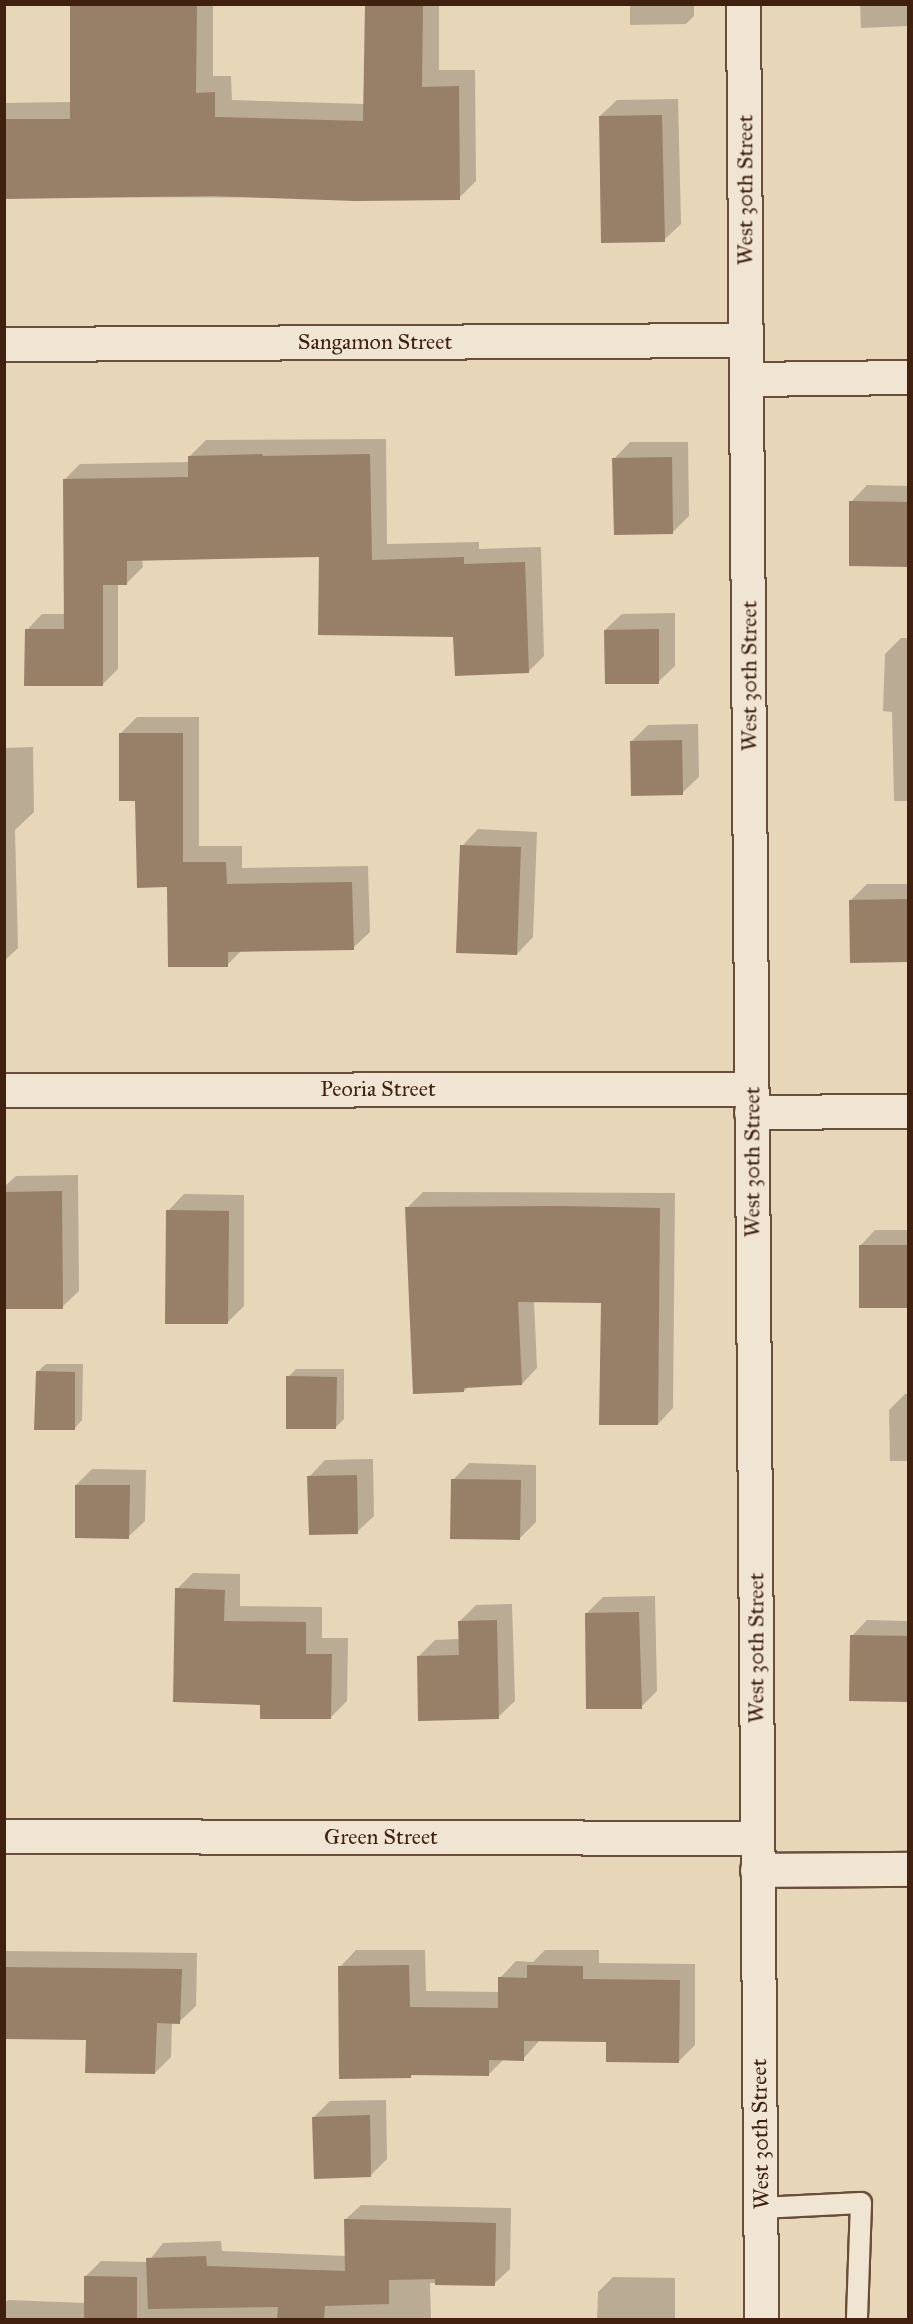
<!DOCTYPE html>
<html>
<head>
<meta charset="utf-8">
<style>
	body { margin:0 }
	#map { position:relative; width:913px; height:2324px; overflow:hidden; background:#e8d6b9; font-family:"IM FELL Great Primer",serif }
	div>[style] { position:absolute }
	.shadow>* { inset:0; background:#0003 }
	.building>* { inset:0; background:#977f68 }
	.roads { filter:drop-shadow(2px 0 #6a4e3a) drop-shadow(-2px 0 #6a4e3a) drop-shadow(0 2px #6a4e3a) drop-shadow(0 -2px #6a4e3a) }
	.service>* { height:20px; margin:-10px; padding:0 10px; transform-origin:10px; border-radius:10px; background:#f0e4d2 }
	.minor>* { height:33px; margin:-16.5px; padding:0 16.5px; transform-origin:16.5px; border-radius:16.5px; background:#f0e4d2 }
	span { translate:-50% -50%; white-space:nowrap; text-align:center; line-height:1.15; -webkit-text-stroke:5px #f0e4d2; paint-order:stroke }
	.street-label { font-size:22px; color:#402110 }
	.frame { position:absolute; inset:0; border:6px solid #402110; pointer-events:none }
</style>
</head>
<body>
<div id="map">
	<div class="shadow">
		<i style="clip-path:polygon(71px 4px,213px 4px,213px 76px,231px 76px,232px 100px,365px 104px,366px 4px,439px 4px,439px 70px,475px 70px,476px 181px,459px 198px,4px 197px,4px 103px,71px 102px)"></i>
		<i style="clip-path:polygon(630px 4px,694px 4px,694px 16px,686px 24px,630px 25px)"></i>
		<i style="clip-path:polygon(860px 4px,908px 4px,908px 26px,861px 28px)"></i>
		<i style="clip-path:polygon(678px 99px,681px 224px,664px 240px,600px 116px,617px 100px)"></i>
		<i style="clip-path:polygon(386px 439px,387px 544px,479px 542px,479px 549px,541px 547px,544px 656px,528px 672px,455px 636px,320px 555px,142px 560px,143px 567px,127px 583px,118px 583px,118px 669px,102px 685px,27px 630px,42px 614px,66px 614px,64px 480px,80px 464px,190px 462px,190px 456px,206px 440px)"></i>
		<i style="clip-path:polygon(630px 442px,688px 442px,689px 516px,672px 533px,614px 459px)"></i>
		<i style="clip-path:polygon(867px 485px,908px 486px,908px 565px,851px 502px)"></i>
		<i style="clip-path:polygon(675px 613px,675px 666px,658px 682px,605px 630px,622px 614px)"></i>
		<i style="clip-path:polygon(901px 638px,908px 638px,908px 801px,894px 801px,892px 712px,883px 711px,885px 654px)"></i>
		<i style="clip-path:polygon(137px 717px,199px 717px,199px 846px,242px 846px,242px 868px,368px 866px,370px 932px,353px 948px,242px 950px,227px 965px,168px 886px,137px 799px,121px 733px)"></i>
		<i style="clip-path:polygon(698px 724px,699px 777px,682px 793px,632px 741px,648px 725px)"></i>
		<i style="clip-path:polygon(33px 747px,34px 812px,15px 830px,18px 948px,4px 961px,4px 748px)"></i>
		<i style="clip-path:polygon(478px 829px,537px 832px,533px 937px,517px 954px,462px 846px)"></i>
		<i style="clip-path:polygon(867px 884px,908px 884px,908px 960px,851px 900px)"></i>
		<i style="clip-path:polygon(78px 1175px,79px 1291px,62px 1307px,4px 1308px,4px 1187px,16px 1176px)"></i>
		<i style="clip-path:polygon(423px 1192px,675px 1193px,673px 1408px,658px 1424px,602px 1302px,534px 1301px,537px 1368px,522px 1384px,469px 1386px,464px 1391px,407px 1208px)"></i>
		<i style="clip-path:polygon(184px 1194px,244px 1195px,244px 1306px,227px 1323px,168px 1211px)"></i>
		<i style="clip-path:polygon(875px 1230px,908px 1230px,908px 1307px,860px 1246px)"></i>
		<i style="clip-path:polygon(46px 1364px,83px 1364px,82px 1420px,74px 1429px,37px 1372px)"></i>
		<i style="clip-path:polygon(296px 1369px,344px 1369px,344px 1419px,335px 1428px,288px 1377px)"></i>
		<i style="clip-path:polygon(905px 1394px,908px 1394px,908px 1461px,890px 1461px,889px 1410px)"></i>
		<i style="clip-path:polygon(373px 1459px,374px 1516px,357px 1532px,309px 1477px,325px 1460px)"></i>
		<i style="clip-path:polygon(469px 1463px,536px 1465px,536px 1522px,519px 1539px,453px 1480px)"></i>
		<i style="clip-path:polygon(92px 1469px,146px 1470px,145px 1521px,128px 1537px,76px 1485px)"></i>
		<i style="clip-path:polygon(193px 1573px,240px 1574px,240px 1606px,322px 1607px,322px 1638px,348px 1638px,347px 1701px,330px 1718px,262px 1703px,177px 1589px)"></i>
		<i style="clip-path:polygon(655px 1596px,657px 1691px,641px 1707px,586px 1614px,603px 1597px)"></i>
		<i style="clip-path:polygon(512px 1604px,515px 1701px,498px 1717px,418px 1657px,435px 1640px,460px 1639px,459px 1622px,476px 1605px)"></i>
		<i style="clip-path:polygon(867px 1620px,908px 1621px,908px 1700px,852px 1636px)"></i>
		<i style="clip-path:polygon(356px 1950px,425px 1950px,426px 1991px,500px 1992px,500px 1978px,516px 1961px,533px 1962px,545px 1950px,599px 1950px,599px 1963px,695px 1964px,695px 2045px,678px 2062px,608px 2040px,540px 2040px,523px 2059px,504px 2059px,489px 2074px,414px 2073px,410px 2077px,340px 1967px)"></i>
		<i style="clip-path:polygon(4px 1951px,197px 1953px,196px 2006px,179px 2022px,172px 2022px,171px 2057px,155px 2073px,88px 2039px,4px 2037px)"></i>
		<i style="clip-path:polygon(386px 2100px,387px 2159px,371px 2175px,313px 2118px,330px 2101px)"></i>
		<i style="clip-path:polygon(361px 2205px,511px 2208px,510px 2269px,494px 2284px,430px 2283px,431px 2320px,4px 2320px,4px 2304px,8px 2300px,85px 2303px,85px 2277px,101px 2261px,148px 2262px,163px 2243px,221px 2241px,222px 2251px,347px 2256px,345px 2220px)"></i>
		<i style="clip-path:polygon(613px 2277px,675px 2278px,675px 2320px,597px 2320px,598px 2292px)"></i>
	</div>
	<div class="building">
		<i style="clip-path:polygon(70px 4px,197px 4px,196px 93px,215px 92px,215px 117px,363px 121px,365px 4px,423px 4px,422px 87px,459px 86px,460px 200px,355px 201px,213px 196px,4px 199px,4px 119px,70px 119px)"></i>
		<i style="clip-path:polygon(662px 115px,665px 242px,601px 243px,599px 116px)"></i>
		<i style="clip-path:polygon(262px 454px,263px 456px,370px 454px,372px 560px,464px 557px,464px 564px,525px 562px,529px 673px,455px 676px,453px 637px,318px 635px,319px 557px,127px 561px,127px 585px,103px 585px,103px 686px,24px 686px,25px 629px,64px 629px,63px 479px,188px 477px,188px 456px)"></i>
		<i style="clip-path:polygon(672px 457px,673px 534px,614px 535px,612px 458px)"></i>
		<i style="clip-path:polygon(849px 501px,909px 502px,909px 567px,849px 566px)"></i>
		<i style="clip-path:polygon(659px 629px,659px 684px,605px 684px,604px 630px)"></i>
		<i style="clip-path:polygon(119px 733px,183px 733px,183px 862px,226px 862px,227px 884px,352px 882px,354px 950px,228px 952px,228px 967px,168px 967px,167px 887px,137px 888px,135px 801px,119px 801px)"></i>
		<i style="clip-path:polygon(682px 740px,683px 795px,631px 796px,630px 741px)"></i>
		<i style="clip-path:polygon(460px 845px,521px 847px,517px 955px,456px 953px)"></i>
		<i style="clip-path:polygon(909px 899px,909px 962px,850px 963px,849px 900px)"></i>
		<i style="clip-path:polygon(62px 1191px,63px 1309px,4px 1309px,4px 1192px)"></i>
		<i style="clip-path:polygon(562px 1206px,660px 1208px,658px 1425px,599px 1425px,601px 1303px,518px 1302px,522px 1385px,464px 1388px,464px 1392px,413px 1394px,405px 1207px)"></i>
		<i style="clip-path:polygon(166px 1210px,229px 1211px,228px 1324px,165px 1324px)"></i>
		<i style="clip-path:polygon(859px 1245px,909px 1245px,909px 1308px,859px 1308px)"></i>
		<i style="clip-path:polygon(36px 1371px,75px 1372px,75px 1430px,34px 1430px)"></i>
		<i style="clip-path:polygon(286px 1376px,337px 1377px,336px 1429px,286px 1429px)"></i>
		<i style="clip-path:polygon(357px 1475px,358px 1534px,309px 1535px,307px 1476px)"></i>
		<i style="clip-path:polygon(451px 1479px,521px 1480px,520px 1540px,450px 1539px)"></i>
		<i style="clip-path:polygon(75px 1485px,130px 1485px,129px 1539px,75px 1538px)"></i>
		<i style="clip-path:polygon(175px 1588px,225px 1590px,224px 1621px,306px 1622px,306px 1654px,332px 1654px,331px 1719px,260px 1719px,260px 1705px,173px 1702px)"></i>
		<i style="clip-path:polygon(639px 1612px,642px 1709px,586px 1709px,585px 1613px)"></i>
		<i style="clip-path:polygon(497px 1620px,499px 1719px,418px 1721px,417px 1656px,459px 1655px,458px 1621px)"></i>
		<i style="clip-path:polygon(850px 1635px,909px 1636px,909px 1702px,849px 1701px)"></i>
		<i style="clip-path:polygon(409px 1965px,410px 2007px,498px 2008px,498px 1977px,527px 1978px,527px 1965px,583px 1966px,583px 1979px,680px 1980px,679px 2063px,606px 2062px,606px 2042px,524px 2041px,524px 2061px,489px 2060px,489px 2076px,411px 2075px,411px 2078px,339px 2079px,338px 1966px)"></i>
		<i style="clip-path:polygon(4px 1967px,182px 1969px,180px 2024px,157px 2023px,155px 2074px,85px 2073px,86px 2040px,4px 2039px)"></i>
		<i style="clip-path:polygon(370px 2115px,371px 2177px,314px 2179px,312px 2117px)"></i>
		<i style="clip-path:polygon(344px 2219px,496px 2223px,495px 2286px,435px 2285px,435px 2279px,389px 2280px,389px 2304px,325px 2306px,324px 2319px,277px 2319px,278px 2307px,148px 2309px,146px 2258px,206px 2256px,207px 2266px,345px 2271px)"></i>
		<i style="clip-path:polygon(84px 2276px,137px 2277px,137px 2319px,84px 2319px)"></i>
	</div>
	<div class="roads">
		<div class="service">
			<i style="left:760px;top:2208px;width:101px;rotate:-2.8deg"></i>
			<i style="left:861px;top:2203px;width:117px;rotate:92deg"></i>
		</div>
		<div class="minor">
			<i style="left:743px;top:4px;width:2316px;rotate:89.55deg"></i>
			<i style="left:4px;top:344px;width:742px;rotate:-0.31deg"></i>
			<i style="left:746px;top:379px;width:162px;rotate:-0.7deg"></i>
			<i style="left:4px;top:1090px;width:747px;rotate:-0.08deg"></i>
			<i style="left:751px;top:1112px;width:157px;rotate:-0.4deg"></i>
			<i style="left:4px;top:1836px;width:753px;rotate:0.15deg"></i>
			<i style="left:757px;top:1870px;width:151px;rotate:-0.4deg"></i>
		</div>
	</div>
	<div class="street-label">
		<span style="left:745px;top:190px;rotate:-90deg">West 30th Street</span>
		<span style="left:375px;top:342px">Sangamon Street</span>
		<span style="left:749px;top:676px;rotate:-90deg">West 30th Street</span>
		<span style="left:378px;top:1089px">Peoria Street</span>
		<span style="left:752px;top:1162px;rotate:-90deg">West 30th Street</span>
		<span style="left:756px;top:1648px;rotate:-90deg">West 30th Street</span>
		<span style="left:381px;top:1837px">Green Street</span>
		<span style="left:760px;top:2134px;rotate:-91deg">West 30th Street</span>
	</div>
	<div class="frame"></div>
</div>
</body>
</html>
